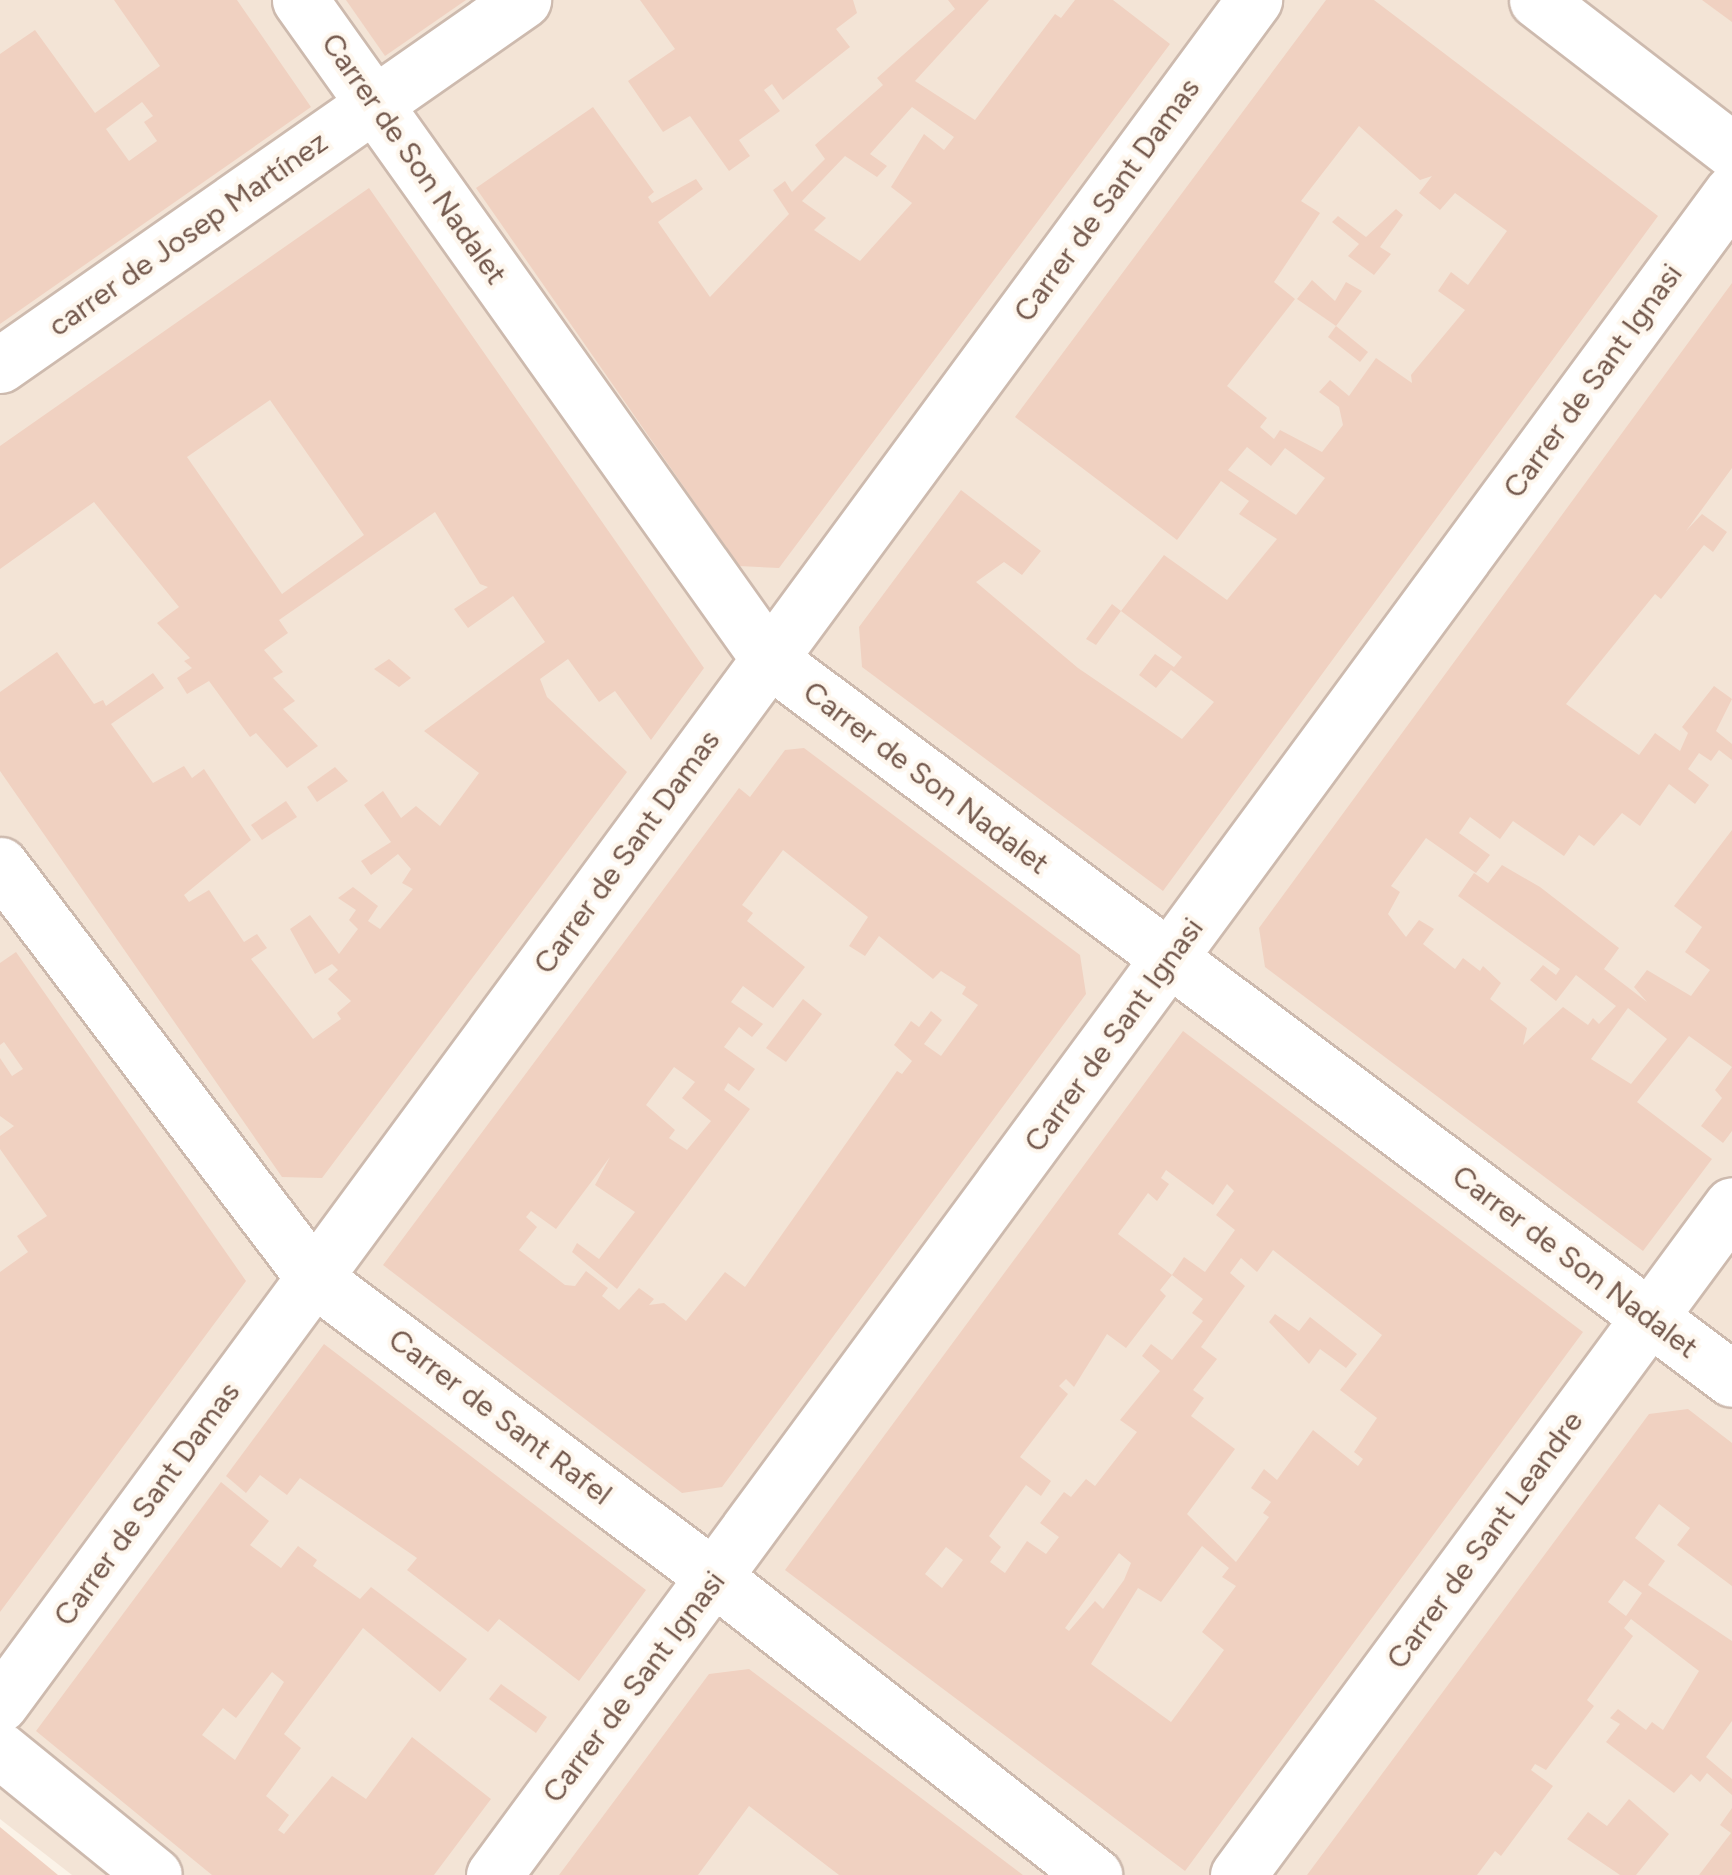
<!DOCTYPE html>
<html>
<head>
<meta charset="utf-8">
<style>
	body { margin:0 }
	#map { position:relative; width:1732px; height:1875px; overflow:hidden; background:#fbf3e8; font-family:Figtree,sans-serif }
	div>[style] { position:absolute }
	.residential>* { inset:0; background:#f3e4d6 }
	.building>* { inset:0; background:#f0d1c1 }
	.roads { filter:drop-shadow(2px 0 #cdbaae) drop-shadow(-2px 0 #cdbaae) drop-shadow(0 2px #cdbaae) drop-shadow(0 -2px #cdbaae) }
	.minor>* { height:55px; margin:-27.5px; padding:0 27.5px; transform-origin:27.5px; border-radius:27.5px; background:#fff }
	span { translate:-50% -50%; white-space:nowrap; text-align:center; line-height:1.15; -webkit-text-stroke:8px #fef7ee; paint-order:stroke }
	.street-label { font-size:30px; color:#74594d }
</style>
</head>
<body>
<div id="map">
	<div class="residential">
		<i style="clip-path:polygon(0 0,1732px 0,1732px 1875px,72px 1875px,0 1819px)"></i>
	</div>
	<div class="building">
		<i style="clip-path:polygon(evenodd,114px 0,237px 0,311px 107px,0 324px,0 54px,35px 30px,95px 113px,160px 66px,114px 0,142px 102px,153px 116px,144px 122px,157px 141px,129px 161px,106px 129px,142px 102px)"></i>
		<i style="clip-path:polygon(346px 0,466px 0,385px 56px)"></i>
		<i style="clip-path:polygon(640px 0,853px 0,857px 13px,836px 29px,850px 47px,783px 100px,772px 84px,764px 90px,780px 111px,739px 140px,750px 156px,729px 171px,690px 116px,663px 132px,628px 81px,675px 49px)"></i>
		<i style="clip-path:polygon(evenodd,948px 0,989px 0,915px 81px,975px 120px,1055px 14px,1061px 18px,1075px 0,1113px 0,1170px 44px,779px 568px,739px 566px,476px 188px,593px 107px,654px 192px,648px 197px,652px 203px,696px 179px,703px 189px,658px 222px,710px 297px,789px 214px,773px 190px,785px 181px,792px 192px,825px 159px,815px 145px,883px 85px,877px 78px,955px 9px,948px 0,912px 107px,954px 137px,944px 150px,924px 134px,891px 187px,912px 203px,860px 261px,814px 230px,826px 218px,802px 201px,845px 156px,877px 177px,887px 166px,870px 154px,912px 107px)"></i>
		<i style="clip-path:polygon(evenodd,1326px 0,1374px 0,1658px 216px,1163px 891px,862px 667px,859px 627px,961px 490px,1041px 551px,1022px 575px,1004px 562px,976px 582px,1078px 668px,1182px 739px,1214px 702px,1171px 670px,1156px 688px,1139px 675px,1155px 654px,1174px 667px,1182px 657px,1121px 611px,1096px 645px,1086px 639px,1112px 604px,1121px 611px,1164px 555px,1227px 600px,1277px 539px,1239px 514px,1249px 501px,1221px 481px,1177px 540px,1015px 417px,1326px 0,1359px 126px,1420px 180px,1432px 176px,1419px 193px,1440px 210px,1455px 193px,1507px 231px,1468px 285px,1451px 272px,1438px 291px,1465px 310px,1411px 375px,1412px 383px,1376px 358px,1349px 396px,1330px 380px,1319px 392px,1339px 407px,1343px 425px,1322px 452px,1280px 430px,1274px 439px,1260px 427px,1267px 418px,1227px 386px,1295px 299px,1274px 282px,1320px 213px,1301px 201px,1359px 126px,1326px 0,1247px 447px,1271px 466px,1285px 448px,1325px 478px,1296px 515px,1228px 470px,1247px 447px)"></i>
		<i style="clip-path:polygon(1702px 0,1732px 0,1732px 22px)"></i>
		<i style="clip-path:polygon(evenodd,369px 188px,704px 668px,651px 740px,615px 691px,599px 702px,568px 659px,540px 679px,547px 697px,627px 772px,322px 1178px,282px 1177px,0 771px,0 692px,57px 652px,94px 704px,103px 700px,106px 706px,153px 673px,164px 688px,111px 724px,153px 783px,184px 766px,192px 778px,204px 769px,251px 840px,184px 895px,189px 902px,209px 890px,244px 942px,257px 934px,267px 948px,251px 959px,313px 1039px,341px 1019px,337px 1013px,351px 1001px,328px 979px,338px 970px,332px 964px,315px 974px,290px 929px,310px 915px,339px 954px,358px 929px,349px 920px,356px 910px,338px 898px,353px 887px,378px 906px,368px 921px,380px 929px,413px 889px,402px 883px,411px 869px,398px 854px,371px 875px,361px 861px,391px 842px,364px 805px,383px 791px,401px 818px,416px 806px,440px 826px,479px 773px,424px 731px,545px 642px,513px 596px,468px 628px,454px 609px,488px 587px,480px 584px,435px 512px,279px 620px,288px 633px,264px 650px,283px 672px,273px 678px,295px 701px,283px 709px,318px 746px,287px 768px,256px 733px,250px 737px,209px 681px,187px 694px,177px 678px,192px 668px,184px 661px,190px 658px,157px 623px,179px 607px,94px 502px,0 569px,0 446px,369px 188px,270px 400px,364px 535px,282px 594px,187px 457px,270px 400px)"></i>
		<i style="clip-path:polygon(1396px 209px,1403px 215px,1380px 247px,1391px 254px,1374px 275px,1348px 256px,1359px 244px,1332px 222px,1338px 216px,1366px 237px)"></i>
		<i style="clip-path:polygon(1312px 280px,1335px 301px,1346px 282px,1362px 291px,1336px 326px,1297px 299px)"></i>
		<i style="clip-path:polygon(evenodd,1732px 283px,1732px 468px,1686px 531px,1702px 514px,1727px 532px,1713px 552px,1704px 545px,1661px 599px,1655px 594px,1566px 704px,1639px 755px,1655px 733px,1680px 751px,1688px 733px,1682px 727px,1714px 686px,1732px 699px,1716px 731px,1732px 744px,1732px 760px,1719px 750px,1711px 761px,1699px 753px,1688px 769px,1709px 785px,1695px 804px,1669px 784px,1640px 826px,1622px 813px,1594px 846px,1579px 835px,1564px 856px,1513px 821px,1500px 839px,1470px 817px,1459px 833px,1490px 855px,1476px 873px,1426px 838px,1391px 886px,1400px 892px,1388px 914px,1406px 937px,1419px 920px,1434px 929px,1423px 944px,1455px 969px,1463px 958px,1480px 971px,1483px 966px,1501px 983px,1490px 999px,1527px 1028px,1523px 1045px,1563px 1007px,1588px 1025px,1593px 1018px,1599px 1024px,1616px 1006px,1576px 975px,1556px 1001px,1530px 980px,1543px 965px,1556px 975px,1560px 969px,1458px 896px,1474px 873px,1488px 883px,1502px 865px,1540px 887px,1619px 948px,1604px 969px,1647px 1002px,1634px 987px,1647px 970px,1691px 996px,1710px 970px,1685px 952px,1702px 927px,1674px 906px,1732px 830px,1732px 1131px,1723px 1143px,1701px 1126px,1722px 1098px,1715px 1090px,1732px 1067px,1689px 1036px,1637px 1102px,1712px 1159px,1643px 1251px,1265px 967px,1259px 928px,1732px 283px,1628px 1008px,1667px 1039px,1631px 1084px,1591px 1059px,1628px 1008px)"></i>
		<i style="clip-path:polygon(1336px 326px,1368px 352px,1360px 362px,1328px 337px)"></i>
		<i style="clip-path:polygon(389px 659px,411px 678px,399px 687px,374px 669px)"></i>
		<i style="clip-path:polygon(evenodd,804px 748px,1080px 955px,1086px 994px,722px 1487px,682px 1493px,383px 1265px,739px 788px,750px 797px,785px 750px,804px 748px,783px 850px,868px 917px,849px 946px,865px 956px,879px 936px,933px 979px,941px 971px,966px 987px,962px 994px,978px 1005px,941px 1056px,924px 1044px,942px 1020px,931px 1011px,919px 1027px,911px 1021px,894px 1045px,912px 1061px,902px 1074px,897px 1071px,745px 1287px,725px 1272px,686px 1321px,664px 1303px,649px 1305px,654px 1299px,639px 1288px,619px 1310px,602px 1296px,608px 1288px,586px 1271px,575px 1286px,565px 1285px,519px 1250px,537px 1227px,526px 1217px,531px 1211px,556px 1229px,610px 1157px,595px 1185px,635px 1212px,599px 1259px,577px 1243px,572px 1252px,617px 1289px,750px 1109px,724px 1090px,728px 1083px,739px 1091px,755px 1069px,724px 1047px,739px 1027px,752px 1037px,763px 1024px,731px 1002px,743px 986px,773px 1008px,805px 967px,747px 921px,753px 913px,742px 905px,783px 850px,804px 748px,674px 1067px,695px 1082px,682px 1098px,711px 1121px,687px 1150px,669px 1138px,675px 1130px,646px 1105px,674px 1067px)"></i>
		<i style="clip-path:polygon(335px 767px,348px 781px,317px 802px,307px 787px)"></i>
		<i style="clip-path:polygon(286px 801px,297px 817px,262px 840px,251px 825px)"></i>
		<i style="clip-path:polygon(16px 952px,246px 1281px,0 1612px,0 1272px,28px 1252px,17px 1236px,47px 1216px,0 1149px,0 1136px,14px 1126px,0 1116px,0 1058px,12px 1076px,23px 1069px,4px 1042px,0 1045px,0 963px)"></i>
		<i style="clip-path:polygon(803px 999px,822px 1014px,786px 1062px,766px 1048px)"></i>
		<i style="clip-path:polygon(evenodd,1183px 1031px,1583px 1332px,1185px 1871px,785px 1570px,1183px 1031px,1166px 1170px,1213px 1205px,1227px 1184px,1234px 1191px,1216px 1215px,1235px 1230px,1205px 1272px,1184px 1257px,1172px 1275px,1203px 1299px,1192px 1313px,1203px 1321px,1172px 1360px,1151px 1344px,1142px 1356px,1160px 1371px,1120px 1420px,1137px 1432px,1095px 1486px,1086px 1479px,1071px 1497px,1064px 1492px,1040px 1523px,1059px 1537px,1046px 1554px,1027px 1541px,1005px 1573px,990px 1562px,1001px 1547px,989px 1536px,1026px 1485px,1041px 1496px,1051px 1481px,1020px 1457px,1068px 1394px,1059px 1386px,1066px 1379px,1074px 1387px,1107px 1334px,1126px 1348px,1166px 1296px,1160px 1290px,1172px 1275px,1118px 1234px,1148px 1193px,1157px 1201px,1169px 1184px,1161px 1178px,1166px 1170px,1183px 1031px,1273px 1250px,1382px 1335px,1340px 1390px,1377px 1418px,1354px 1452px,1363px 1459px,1358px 1466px,1313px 1430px,1277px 1480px,1264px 1469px,1251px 1488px,1271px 1502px,1263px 1513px,1269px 1517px,1236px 1562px,1187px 1514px,1235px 1449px,1191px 1416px,1204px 1398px,1193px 1390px,1217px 1359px,1201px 1347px,1245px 1286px,1230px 1273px,1241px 1258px,1257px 1272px,1273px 1250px,1183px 1031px,1202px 1546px,1229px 1568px,1222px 1577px,1236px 1586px,1202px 1632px,1224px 1650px,1171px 1722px,1091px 1664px,1138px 1588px,1161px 1602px,1202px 1546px,1183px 1031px,946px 1547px,963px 1560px,942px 1588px,925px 1574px,946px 1547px,1183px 1031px,1119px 1553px,1131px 1563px,1124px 1580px,1103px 1609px,1095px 1601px,1069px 1631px,1065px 1628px,1119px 1553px)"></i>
		<i style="clip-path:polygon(1275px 1314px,1299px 1331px,1310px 1317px,1357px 1354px,1346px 1368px,1320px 1349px,1309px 1364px,1269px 1322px)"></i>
		<i style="clip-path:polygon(324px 1344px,646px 1590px,579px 1681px,499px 1619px,488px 1632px,407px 1570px,417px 1558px,300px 1478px,287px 1495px,260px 1475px,246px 1493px,226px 1476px)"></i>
		<i style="clip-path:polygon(evenodd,1688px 1409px,1732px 1443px,1732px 1586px,1677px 1545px,1690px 1528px,1659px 1504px,1635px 1538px,1665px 1561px,1648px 1585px,1732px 1641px,1732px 1721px,1706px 1757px,1732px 1779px,1732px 1795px,1707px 1773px,1700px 1782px,1691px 1774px,1674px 1793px,1606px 1742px,1620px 1724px,1610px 1718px,1618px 1709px,1646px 1730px,1652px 1722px,1663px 1730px,1699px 1671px,1631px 1619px,1624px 1628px,1633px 1636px,1587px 1700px,1594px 1706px,1546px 1770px,1535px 1764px,1531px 1770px,1553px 1786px,1501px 1856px,1495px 1851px,1477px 1875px,1307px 1875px,1649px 1414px,1688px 1409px,1624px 1580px,1642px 1593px,1626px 1616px,1608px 1602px,1624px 1580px)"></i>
		<i style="clip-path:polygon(evenodd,221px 1482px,269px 1521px,250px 1545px,281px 1568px,298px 1546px,317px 1560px,313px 1566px,360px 1599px,371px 1587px,467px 1659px,440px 1692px,363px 1628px,284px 1734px,301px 1748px,266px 1796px,289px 1815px,278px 1830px,284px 1834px,332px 1776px,366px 1799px,412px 1737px,491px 1799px,434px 1875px,212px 1875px,36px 1731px,221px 1482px,272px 1672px,284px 1682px,235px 1760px,202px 1735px,223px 1708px,236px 1718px,272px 1672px)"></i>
		<i style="clip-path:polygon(749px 1669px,888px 1773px,1023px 1875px,839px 1875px,749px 1806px,698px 1875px,559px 1875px,709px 1674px)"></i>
		<i style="clip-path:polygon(501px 1684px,547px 1717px,536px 1733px,489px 1699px)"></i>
		<i style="clip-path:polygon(1629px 1799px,1669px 1834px,1636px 1875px,1620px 1875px,1567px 1839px,1588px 1812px,1607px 1826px)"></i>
		<i style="clip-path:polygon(1732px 1808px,1732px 1875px,1699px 1875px,1731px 1833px,1720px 1825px)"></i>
		<i style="clip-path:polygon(0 1827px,58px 1875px,0 1875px)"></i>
	</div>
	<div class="roads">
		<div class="minor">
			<i style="left:300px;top:0;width:809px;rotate:54.56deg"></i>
			<i style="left:769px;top:659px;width:1202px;rotate:36.78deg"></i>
			<i style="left:1537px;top:0;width:246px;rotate:37.6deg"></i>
			<i style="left:0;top:365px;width:638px;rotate:-34.91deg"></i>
			<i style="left:0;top:865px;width:519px;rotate:52.75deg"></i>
			<i style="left:314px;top:1278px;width:501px;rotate:36.8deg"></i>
			<i style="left:715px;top:1578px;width:482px;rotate:38.1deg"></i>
			<i style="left:0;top:1704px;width:2116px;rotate:-53.65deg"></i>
			<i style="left:0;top:1750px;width:198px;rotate:39.1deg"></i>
			<i style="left:494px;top:1875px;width:2089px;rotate:-53.66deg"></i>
			<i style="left:1238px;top:1875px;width:832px;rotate:-53.6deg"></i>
		</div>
	</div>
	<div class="street-label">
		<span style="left:414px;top:159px;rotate:55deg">Carrer de Son Nadalet</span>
		<span style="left:1107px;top:200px;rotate:-54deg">Carrer de Sant Damas</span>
		<span style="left:188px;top:234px;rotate:-35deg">carrer de Josep Martínez</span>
		<span style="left:1593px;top:381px;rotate:-54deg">Carrer de Sant Ignasi</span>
		<span style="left:926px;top:778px;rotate:37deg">Carrer de Son Nadalet</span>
		<span style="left:627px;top:852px;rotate:-54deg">Carrer de Sant Damas</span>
		<span style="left:1114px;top:1035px;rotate:-54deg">Carrer de Sant Ignasi</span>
		<span style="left:1575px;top:1262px;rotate:37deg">Carrer de Son Nadalet</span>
		<span style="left:500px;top:1417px;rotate:37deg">Carrer de Sant Rafel</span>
		<span style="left:147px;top:1504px;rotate:-54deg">Carrer de Sant Damas</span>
		<span style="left:1485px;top:1540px;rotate:-54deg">Carrer de Sant Leandre</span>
		<span style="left:634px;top:1687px;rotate:-53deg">Carrer de Sant Ignasi</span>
	</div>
</div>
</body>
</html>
